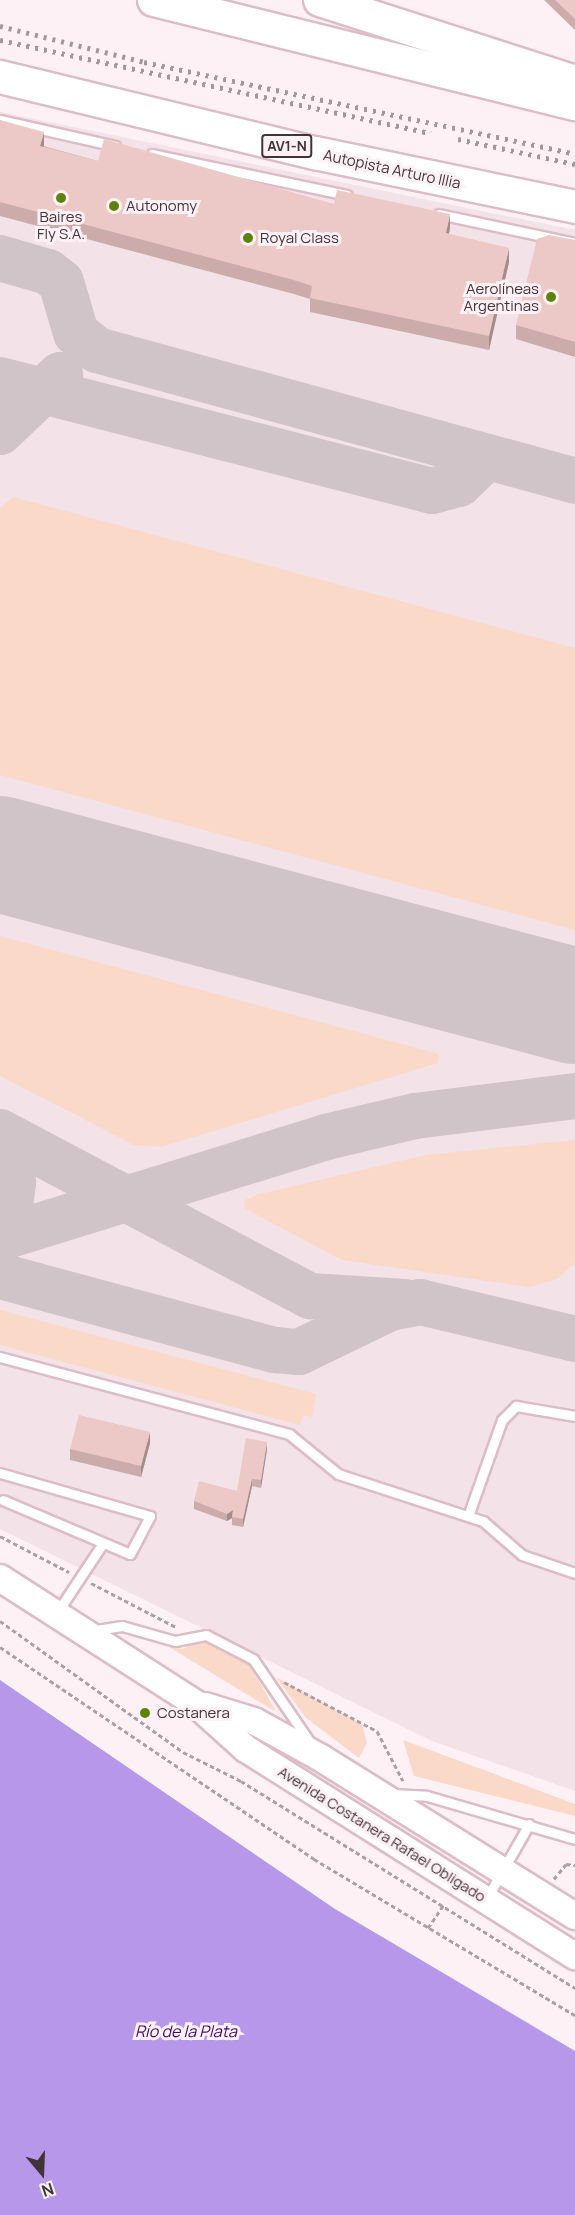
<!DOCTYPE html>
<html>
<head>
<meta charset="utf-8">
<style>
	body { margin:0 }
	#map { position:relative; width:575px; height:2215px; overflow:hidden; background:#fef1f5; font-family:Manrope,sans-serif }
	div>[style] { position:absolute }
	.built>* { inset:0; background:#f3e2e8 }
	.green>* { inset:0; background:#fad9c8 }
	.water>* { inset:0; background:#b697ea }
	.taxiway>* { height:46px; margin:-23px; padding:0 23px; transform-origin:23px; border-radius:23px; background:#d1c4c8 }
	.runway>* { height:116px; margin:-58px; padding:0 58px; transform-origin:58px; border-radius:58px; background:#d1c4c8 }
	.path>* { height:3px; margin-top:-1.5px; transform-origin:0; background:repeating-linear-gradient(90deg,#ada0a5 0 4.5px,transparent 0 7.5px) }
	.roads { filter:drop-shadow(2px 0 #ddbcc8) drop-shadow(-2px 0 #ddbcc8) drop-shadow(0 2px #ddbcc8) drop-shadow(0 -2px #ddbcc8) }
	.service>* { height:9px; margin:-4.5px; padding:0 4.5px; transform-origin:4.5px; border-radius:4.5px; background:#fff }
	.secondary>* { height:26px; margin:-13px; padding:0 13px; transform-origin:13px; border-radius:13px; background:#fff }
	.motorway>* { height:32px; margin:-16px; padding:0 16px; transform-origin:16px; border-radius:16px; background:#fff }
	.rail>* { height:4.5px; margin-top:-2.25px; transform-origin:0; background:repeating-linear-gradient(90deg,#a4979c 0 3px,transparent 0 9px) }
	.wall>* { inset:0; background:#cbacab }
	.shaded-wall>* { inset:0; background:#a58c8b }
	.building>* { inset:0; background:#ecc8c7 }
	.dots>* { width:16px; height:16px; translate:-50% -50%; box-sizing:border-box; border:3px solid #fef1f5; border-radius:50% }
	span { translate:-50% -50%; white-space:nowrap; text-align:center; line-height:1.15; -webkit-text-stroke:6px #fef1f5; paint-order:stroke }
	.shield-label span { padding:2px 4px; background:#fef1f5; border:2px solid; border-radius:4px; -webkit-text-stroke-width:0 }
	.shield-label { font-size:14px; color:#413439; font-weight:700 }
	.street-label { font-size:15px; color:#413439 }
	.poi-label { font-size:15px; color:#413439 }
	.left { translate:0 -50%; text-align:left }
	.right { translate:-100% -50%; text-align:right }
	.water-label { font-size:16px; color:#3e0a6d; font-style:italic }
	.north { position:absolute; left:12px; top:2143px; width:60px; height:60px; -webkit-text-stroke:4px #fef1f5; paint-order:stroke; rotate:161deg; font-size:16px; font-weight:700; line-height:24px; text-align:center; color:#413439 }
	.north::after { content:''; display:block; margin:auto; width:21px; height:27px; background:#413439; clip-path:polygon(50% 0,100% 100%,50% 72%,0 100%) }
</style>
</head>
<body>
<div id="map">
	<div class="built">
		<i style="clip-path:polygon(0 112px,575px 230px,575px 1791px,432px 1741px,0 1529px)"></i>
	</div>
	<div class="green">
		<i style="clip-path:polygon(13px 497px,575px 648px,575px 930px,0 775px,0 508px)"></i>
		<i style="clip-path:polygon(0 936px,439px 1054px,438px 1063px,161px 1147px,134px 1145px,0 1076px)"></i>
		<i style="clip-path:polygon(575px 1140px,575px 1263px,557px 1279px,529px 1287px,342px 1260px,244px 1208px,245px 1200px,256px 1195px,426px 1155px)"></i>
		<i style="clip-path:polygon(0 1310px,316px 1394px,312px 1417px,303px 1415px,300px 1425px,0 1345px)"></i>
		<i style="clip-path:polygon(200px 1639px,249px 1663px,276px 1712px,169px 1647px,183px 1649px)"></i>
		<i style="clip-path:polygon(276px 1677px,362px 1724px,367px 1743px,359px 1758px,306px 1718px)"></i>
		<i style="clip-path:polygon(403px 1740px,575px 1804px,575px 1816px,414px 1776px)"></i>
	</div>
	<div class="water">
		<i style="clip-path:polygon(0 1680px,335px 1909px,575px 2051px,575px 2215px,0 2215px)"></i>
	</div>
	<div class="taxiway">
		<i style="left:0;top:258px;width:50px;rotate:16.3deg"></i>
		<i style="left:48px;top:272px;width:16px;rotate:38deg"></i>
		<i style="left:61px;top:282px;width:53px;rotate:73.6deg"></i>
		<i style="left:76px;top:333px;width:27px;rotate:39deg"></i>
		<i style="left:97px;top:350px;width:496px;rotate:15.3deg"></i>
		<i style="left:0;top:380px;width:446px;rotate:14.4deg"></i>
		<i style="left:432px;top:491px;width:28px;rotate:-15deg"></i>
		<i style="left:459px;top:484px;width:39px;rotate:-44deg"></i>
		<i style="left:0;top:432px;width:83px;rotate:-43.5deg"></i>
		<i style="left:0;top:1132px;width:351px;rotate:27.9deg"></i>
		<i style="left:310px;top:1296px;width:95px;rotate:3.6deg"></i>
		<i style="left:0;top:1135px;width:25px;rotate:63deg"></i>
		<i style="left:11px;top:1157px;width:26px;rotate:86deg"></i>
		<i style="left:13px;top:1183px;width:34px;rotate:97deg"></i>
		<i style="left:9px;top:1217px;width:12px;rotate:138deg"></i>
		<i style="left:0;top:1238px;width:341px;rotate:-17.2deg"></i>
		<i style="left:326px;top:1137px;width:91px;rotate:-13.3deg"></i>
		<i style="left:415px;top:1116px;width:161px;rotate:-7.1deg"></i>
		<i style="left:0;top:1276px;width:285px;rotate:15.1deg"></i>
		<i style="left:275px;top:1350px;width:24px;rotate:5deg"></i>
		<i style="left:299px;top:1352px;width:101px;rotate:-25.8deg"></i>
		<i style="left:390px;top:1308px;width:31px;rotate:-11deg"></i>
		<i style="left:420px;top:1302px;width:159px;rotate:13.4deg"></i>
	</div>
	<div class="runway">
		<i style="left:0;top:854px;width:595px;rotate:14.81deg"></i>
	</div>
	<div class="path">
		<i style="left:0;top:1536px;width:78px;rotate:27.6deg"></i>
		<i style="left:91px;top:1583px;width:96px;rotate:27.4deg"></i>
		<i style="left:0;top:1621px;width:225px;rotate:35.6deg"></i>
		<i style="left:183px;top:1752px;width:65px;rotate:26.6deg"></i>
		<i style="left:241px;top:1781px;width:393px;rotate:31.8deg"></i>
		<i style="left:0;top:1647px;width:379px;rotate:34deg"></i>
		<i style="left:314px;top:1859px;width:304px;rotate:30.9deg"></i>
		<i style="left:284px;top:1682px;width:105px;rotate:27.8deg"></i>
		<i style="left:377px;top:1731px;width:56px;rotate:62.5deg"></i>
		<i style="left:554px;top:1879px;width:19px;rotate:-51deg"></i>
		<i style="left:566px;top:1864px;width:9px;rotate:6deg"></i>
		<i style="left:428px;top:1928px;width:29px;rotate:-56deg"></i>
	</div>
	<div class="roads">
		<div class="service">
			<i style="left:0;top:120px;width:118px;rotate:12.7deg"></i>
			<i style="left:152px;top:154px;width:199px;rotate:11.9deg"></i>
			<i style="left:439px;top:214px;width:139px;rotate:12deg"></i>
			<i style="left:0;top:1357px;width:299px;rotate:14.9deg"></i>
			<i style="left:289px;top:1434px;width:63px;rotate:39.2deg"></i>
			<i style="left:338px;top:1474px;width:152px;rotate:18deg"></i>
			<i style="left:483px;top:1521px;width:52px;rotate:41.1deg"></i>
			<i style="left:522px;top:1555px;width:56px;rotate:18.8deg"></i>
			<i style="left:0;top:1473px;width:156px;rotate:16deg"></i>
			<i style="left:150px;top:1516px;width:43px;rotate:117.8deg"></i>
			<i style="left:130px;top:1554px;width:138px;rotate:-157deg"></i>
			<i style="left:468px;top:1516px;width:102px;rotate:-70.5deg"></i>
			<i style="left:502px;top:1420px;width:20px;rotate:-45deg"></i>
			<i style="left:516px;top:1406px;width:60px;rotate:9.6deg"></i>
			<i style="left:56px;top:1614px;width:85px;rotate:-56.5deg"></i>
			<i style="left:90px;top:1631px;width:32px;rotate:-9deg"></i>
			<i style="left:122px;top:1626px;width:55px;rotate:15.8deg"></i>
			<i style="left:175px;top:1641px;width:32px;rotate:-11deg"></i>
			<i style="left:206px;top:1635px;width:53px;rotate:27.1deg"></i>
			<i style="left:253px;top:1659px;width:103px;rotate:55.7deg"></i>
			<i style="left:392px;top:1794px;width:35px;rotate:3deg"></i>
			<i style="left:427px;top:1796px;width:154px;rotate:16.2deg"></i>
			<i style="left:487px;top:1898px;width:85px;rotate:-60.4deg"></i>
		</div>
		<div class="secondary">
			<i style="left:0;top:1578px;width:233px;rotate:32.7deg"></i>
			<i style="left:196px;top:1704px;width:67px;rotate:42deg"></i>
			<i style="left:246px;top:1749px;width:389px;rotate:32.2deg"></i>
			<i style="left:205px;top:1706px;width:51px;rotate:17deg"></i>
			<i style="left:254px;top:1721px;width:77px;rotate:28.9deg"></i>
			<i style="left:321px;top:1758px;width:299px;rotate:31.9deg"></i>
		</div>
		<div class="motorway">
			<i style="left:154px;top:0;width:434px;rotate:13.9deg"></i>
			<i style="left:320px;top:0;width:268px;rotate:17.8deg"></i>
			<i style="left:0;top:77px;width:324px;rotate:13.6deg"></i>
			<i style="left:315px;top:153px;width:266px;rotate:11.7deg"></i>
		</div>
	</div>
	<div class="rail">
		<i style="left:0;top:26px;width:148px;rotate:14deg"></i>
		<i style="left:144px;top:62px;width:441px;rotate:12deg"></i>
		<i style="left:0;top:40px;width:441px;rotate:12.2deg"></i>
		<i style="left:458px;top:139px;width:120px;rotate:12.1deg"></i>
	</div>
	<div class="wall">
		<i style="clip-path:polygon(544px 0,575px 0,575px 30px)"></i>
		<i style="clip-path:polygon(0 120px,43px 146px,98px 161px,334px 204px,450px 228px,449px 234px,509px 262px,489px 350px,310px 312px,310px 299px,294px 294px,0 216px)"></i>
		<i style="clip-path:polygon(575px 240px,575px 357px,516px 339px,516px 325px)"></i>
		<i style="clip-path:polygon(150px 1443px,141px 1477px,70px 1460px,70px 1449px)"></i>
		<i style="clip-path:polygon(267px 1449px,261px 1488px,252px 1486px,243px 1527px,232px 1525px,232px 1518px,227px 1521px,194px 1509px,194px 1501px,237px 1491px)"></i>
	</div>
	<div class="shaded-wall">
		<i style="clip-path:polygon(44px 132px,44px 146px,40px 160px,40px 146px)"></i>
		<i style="clip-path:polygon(450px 214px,450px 228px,446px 247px,446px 233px)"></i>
		<i style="clip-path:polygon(509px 248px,509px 262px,489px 350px,489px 336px)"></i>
		<i style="clip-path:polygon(150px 1432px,150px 1443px,141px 1477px,141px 1466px)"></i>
		<i style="clip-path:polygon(267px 1442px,267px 1449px,261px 1488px,261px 1480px)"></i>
		<i style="clip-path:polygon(252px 1479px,252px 1486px,243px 1527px,243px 1519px)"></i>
		<i style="clip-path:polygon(233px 1510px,232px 1518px,227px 1521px,227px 1514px)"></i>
	</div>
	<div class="building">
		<i style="clip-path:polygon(555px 0,575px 0,575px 19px)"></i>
		<i style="clip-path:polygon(0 120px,44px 132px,40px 146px,98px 161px,104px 139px,334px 204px,337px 190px,450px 214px,446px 233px,509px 248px,489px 336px,310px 298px,312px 286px,294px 280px,0 202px)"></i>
		<i style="clip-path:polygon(549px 235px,575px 240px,575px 342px,516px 325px,537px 239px)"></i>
		<i style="clip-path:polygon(79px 1415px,150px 1432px,141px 1466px,70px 1449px)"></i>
		<i style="clip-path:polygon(246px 1438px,267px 1442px,261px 1480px,252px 1479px,243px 1519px,232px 1517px,233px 1510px,227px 1514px,194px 1501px,199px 1481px,237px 1491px)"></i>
	</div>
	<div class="dots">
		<i style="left:61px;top:198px;background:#5c840c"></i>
		<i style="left:114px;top:206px;background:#5c840c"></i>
		<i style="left:248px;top:238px;background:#5c840c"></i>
		<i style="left:551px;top:297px;background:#5c840c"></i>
		<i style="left:145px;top:1713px;background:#5c840c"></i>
	</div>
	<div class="shield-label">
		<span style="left:287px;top:146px">AV1-N</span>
	</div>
	<div class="street-label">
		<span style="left:392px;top:169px;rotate:12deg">Autopista Arturo Illia</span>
		<span style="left:382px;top:1834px;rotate:32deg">Avenida Costanera Rafael Obligado</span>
	</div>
	<div class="poi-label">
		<span class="left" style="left:126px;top:206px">Autonomy</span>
		<span style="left:61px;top:225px">Baires<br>Fly S.A.</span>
		<span class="left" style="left:260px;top:238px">Royal Class</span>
		<span class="right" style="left:539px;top:297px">Aerolíneas<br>Argentinas</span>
		<span class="left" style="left:157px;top:1713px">Costanera</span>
	</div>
	<div class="water-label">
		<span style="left:186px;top:2031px">Río de la Plata</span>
	</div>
	<div class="north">N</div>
</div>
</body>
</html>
